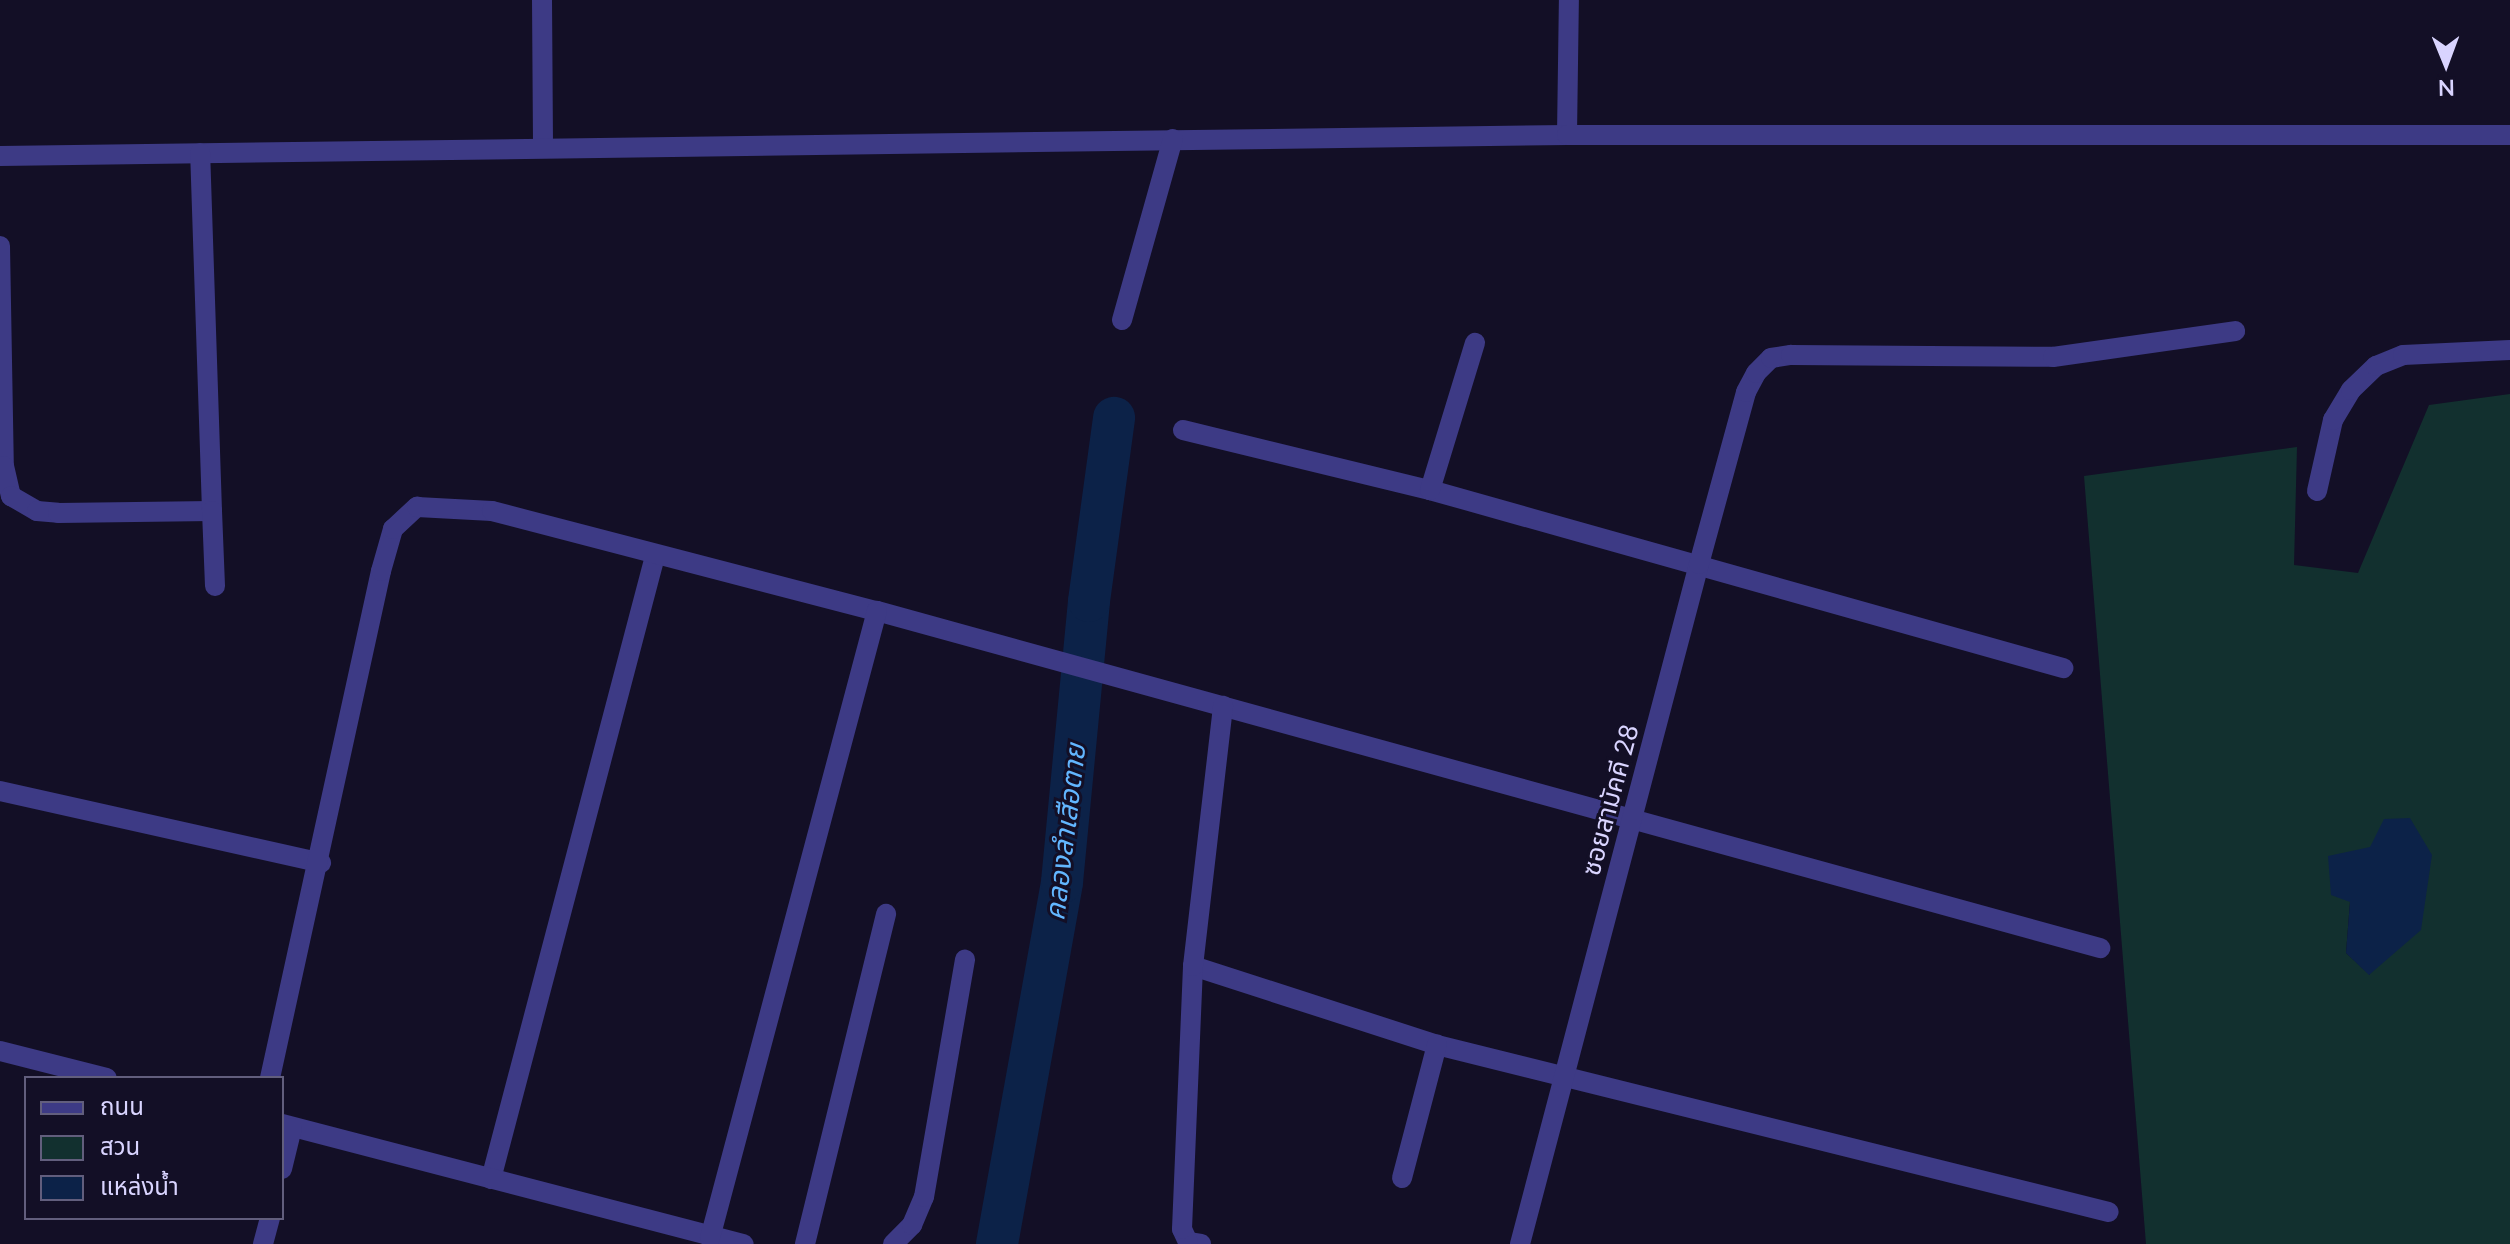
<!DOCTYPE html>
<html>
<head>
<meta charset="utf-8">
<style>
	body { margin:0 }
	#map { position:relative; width:2510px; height:1244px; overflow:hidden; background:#130f26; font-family:Lato,"Noto Sans Thai",sans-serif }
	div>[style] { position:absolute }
	.green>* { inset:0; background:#12302f }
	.water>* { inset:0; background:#0c2248 }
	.canal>* { height:42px; margin:-21px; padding:0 21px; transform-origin:21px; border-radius:21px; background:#0c2248 }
	.service>* { height:20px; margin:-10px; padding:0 10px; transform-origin:10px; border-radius:10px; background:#3d3a85 }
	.minor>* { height:20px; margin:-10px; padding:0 10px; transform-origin:10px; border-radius:10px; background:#3d3a85 }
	span { translate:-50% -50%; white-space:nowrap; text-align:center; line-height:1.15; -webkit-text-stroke:6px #130f26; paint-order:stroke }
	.street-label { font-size:26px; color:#d9d4ff }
	.water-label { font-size:28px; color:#62b6ff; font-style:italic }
	.legend { position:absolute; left:24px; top:1076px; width:260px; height:144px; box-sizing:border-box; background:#130f26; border:2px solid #625e7d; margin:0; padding:10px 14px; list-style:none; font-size:24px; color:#d9d4ff }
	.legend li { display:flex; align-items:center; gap:16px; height:40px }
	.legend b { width:40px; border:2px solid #625e7d }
	.north { position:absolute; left:2406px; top:24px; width:80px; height:80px; -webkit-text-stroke:6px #130f26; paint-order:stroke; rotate:179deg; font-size:22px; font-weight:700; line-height:32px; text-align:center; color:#d9d4ff }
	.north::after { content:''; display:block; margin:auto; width:28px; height:36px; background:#d9d4ff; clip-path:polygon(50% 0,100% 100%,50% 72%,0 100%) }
</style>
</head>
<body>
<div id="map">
	<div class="green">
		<i style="clip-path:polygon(evenodd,2510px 394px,2510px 1244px,2146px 1244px,2084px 476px,2297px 447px,2294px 565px,2358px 573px,2429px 405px,2510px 394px,2350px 902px,2370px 975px,2346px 953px,2350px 902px)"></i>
	</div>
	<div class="water">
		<i style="clip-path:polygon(2410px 818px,2432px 855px,2421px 930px,2369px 975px,2346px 953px,2350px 902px,2331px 895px,2328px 856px,2370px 847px,2384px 819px)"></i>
	</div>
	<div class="canal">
		<i style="left:997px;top:1244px;width:368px;rotate:-79.8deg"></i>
		<i style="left:1062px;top:882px;width:282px;rotate:-84.5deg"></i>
		<i style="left:1089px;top:601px;width:185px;rotate:-82.2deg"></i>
	</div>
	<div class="service">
		<i style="left:491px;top:1179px;width:644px;rotate:-75.25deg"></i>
		<i style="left:805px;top:1244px;width:340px;rotate:-76.2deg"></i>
	</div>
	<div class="minor">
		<i style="left:542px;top:0;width:146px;rotate:89.6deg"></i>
		<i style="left:1567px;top:135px;width:135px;rotate:-89.2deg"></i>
		<i style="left:0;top:156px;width:1567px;rotate:-0.77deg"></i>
		<i style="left:1567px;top:135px;width:943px"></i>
		<i style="left:0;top:246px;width:220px;rotate:89deg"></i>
		<i style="left:4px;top:466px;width:31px;rotate:77deg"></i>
		<i style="left:11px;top:496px;width:30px;rotate:30deg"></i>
		<i style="left:37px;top:511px;width:21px;rotate:5deg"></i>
		<i style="left:58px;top:513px;width:154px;rotate:-0.7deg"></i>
		<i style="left:212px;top:511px;width:358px;rotate:-91.9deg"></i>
		<i style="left:1122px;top:320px;width:188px;rotate:-74.3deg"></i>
		<i style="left:1183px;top:430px;width:254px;rotate:13.7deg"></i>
		<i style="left:1430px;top:490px;width:658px;rotate:15.71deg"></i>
		<i style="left:1430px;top:490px;width:154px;rotate:-73deg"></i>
		<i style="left:2317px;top:491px;width:73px;rotate:-77.3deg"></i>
		<i style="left:2333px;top:420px;width:35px;rotate:-59deg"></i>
		<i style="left:2351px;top:390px;width:35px;rotate:-44deg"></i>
		<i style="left:2376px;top:366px;width:29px;rotate:-22deg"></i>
		<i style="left:2403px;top:355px;width:107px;rotate:-2.7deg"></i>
		<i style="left:212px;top:511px;width:75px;rotate:87.7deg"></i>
		<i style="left:0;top:791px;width:329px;rotate:12.6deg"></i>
		<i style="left:1193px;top:966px;width:256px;rotate:17.9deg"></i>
		<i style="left:1437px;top:1045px;width:692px;rotate:13.96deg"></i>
		<i style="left:0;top:1051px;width:110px;rotate:14.2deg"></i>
		<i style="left:270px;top:1078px;width:519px;rotate:-77.65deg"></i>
		<i style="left:381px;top:571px;width:44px;rotate:-74.1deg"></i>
		<i style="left:393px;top:529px;width:33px;rotate:-43deg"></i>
		<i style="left:417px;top:507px;width:75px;rotate:3.1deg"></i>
		<i style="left:492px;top:511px;width:398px;rotate:14.6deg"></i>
		<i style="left:877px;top:611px;width:1269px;rotate:15.41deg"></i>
		<i style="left:282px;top:1124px;width:477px;rotate:14.6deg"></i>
		<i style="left:282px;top:1169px;width:42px;rotate:-76.3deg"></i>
		<i style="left:1402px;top:1178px;width:138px;rotate:-75.3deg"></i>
		<i style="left:710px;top:1238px;width:649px;rotate:-75.09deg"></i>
		<i style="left:263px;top:1244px;width:27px;rotate:-75deg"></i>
		<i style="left:893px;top:1244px;width:27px;rotate:-45deg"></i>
		<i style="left:912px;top:1225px;width:30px;rotate:-67deg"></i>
		<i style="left:924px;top:1197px;width:241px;rotate:-80.2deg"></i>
		<i style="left:1201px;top:1244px;width:13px;rotate:-171deg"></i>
		<i style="left:1188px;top:1242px;width:14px;rotate:-115deg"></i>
		<i style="left:1182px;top:1229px;width:263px;rotate:-87.6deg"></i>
		<i style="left:1193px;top:966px;width:262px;rotate:-83.4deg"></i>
		<i style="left:1520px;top:1244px;width:703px;rotate:-75.25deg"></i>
		<i style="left:1699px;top:564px;width:178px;rotate:-74.7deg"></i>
		<i style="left:1746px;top:392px;width:21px;rotate:-62deg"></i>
		<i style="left:1756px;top:373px;width:21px;rotate:-45deg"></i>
		<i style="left:1771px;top:358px;width:20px;rotate:-9deg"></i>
		<i style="left:1791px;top:355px;width:262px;rotate:0.4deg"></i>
		<i style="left:2053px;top:357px;width:184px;rotate:-8.1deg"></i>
	</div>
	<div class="street-label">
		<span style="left:1610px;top:800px;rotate:-75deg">ซอยสามัคคี 28</span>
	</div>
	<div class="water-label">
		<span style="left:1064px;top:832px;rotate:-83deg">คลองลำเสือตาย</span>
	</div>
	<ul class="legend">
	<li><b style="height:10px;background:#3d3a85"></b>ถนน</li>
	<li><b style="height:22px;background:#12302f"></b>สวน</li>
	<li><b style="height:22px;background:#0c2248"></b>แหล่งน้ำ</li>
	</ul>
	<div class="north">N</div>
</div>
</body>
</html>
